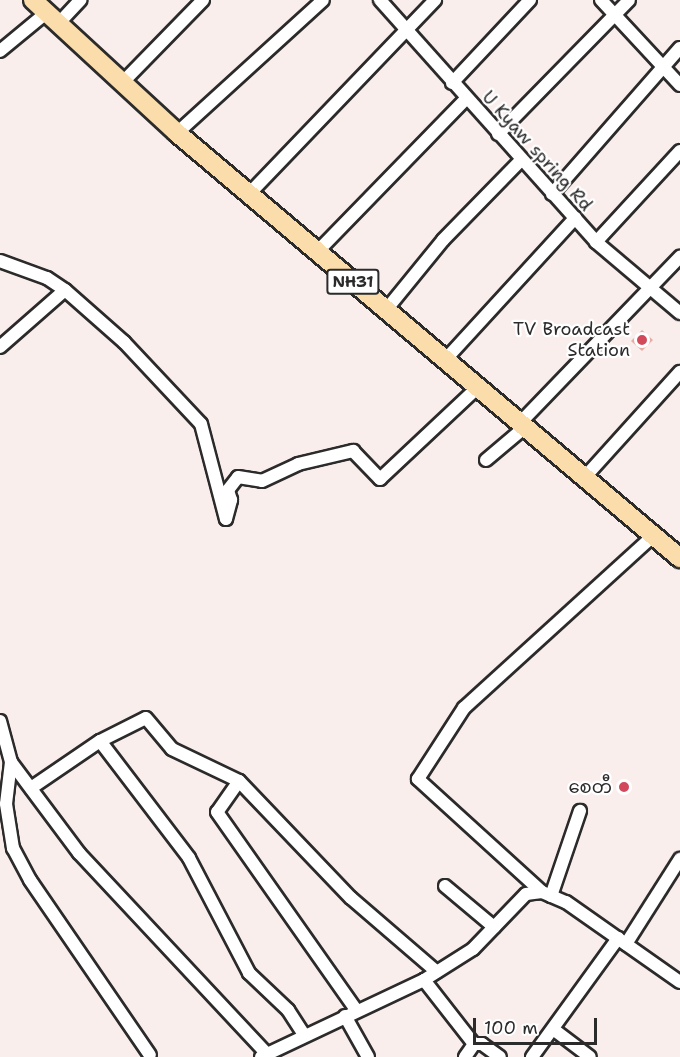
<!DOCTYPE html>
<html>
<head>
<meta charset="utf-8">
<style>
	body { margin:0 }
	#map { position:relative; width:680px; height:1057px; overflow:hidden; background:#faeeed; font-family:"Shantell Sans","Noto Sans Myanmar",sans-serif }
	div>[style] { position:absolute }
	.building>* { inset:0; background:#e7aca6 }
	.roads { filter:drop-shadow(2px 0 #2b2b2b) drop-shadow(-2px 0 #2b2b2b) drop-shadow(0 2px #2b2b2b) drop-shadow(0 -2px #2b2b2b) }
	.minor>* { height:12px; margin:-6px; padding:0 6px; transform-origin:6px; border-radius:6px; background:#fff }
	.highway>* { height:18px; margin:-9px; padding:0 9px; transform-origin:9px; border-radius:9px; background:#fbddab }
	.dots>* { width:16px; height:16px; translate:-50% -50%; box-sizing:border-box; border:3px solid #fff; border-radius:50% }
	span { translate:-50% -50%; white-space:nowrap; text-align:center; line-height:1.15; -webkit-text-stroke:4.5px #fff; paint-order:stroke }
	.shield-label span { padding:2px 4px; background:#fff; border:2px solid; border-radius:4px; -webkit-text-stroke-width:0 }
	.shield-label { font-size:16px; color:#2b2b2b; font-weight:700 }
	.street-label { font-size:18px; color:#2b2b2b }
	.poi-label { font-size:18px; color:#2b2b2b }
	.right { translate:-100% -50%; text-align:right }
	.scale { position:absolute; left:473px; top:1018px; width:124px; height:27px; box-sizing:border-box; border:3px solid #2b2b2b; border-top:0; padding-left:8px; font-size:18px; line-height:21px; white-space:nowrap; color:#2b2b2b; -webkit-text-stroke:4px #fff; paint-order:stroke }
</style>
</head>
<body>
<div id="map">
	<div class="building">
		<i style="clip-path:polygon(642px 330px,653px 340px,642px 351px,631px 341px)"></i>
	</div>
	<div class="roads">
		<div class="minor">
			<i style="left:380px;top:0;width:324px;rotate:48.2deg"></i>
			<i style="left:596px;top:242px;width:110px;rotate:40.2deg"></i>
			<i style="left:601px;top:0;width:116px;rotate:47.1deg"></i>
			<i style="left:58px;top:24px;width:33px;rotate:-47deg"></i>
			<i style="left:0;top:51px;width:60px;rotate:-39.6deg"></i>
			<i style="left:122px;top:83px;width:116px;rotate:-45.7deg"></i>
			<i style="left:452px;top:83px;width:114px;rotate:-46.8deg"></i>
			<i style="left:177px;top:133px;width:197px;rotate:-42.3deg"></i>
			<i style="left:498px;top:134px;width:187px;rotate:-45.6deg"></i>
			<i style="left:249px;top:194px;width:269px;rotate:-46.2deg"></i>
			<i style="left:552px;top:194px;width:194px;rotate:-48.8deg"></i>
			<i style="left:596px;top:242px;width:124px;rotate:-47.3deg"></i>
			<i style="left:317px;top:252px;width:214px;rotate:-45.8deg"></i>
			<i style="left:0;top:261px;width:50px;rotate:19.9deg"></i>
			<i style="left:47px;top:278px;width:22px;rotate:34deg"></i>
			<i style="left:65px;top:290px;width:79px;rotate:41.4deg"></i>
			<i style="left:124px;top:342px;width:112px;rotate:46.8deg"></i>
			<i style="left:201px;top:424px;width:98px;rotate:75.3deg"></i>
			<i style="left:226px;top:519px;width:20px;rotate:-75deg"></i>
			<i style="left:231px;top:500px;width:10px;rotate:-107deg"></i>
			<i style="left:228px;top:490px;width:16px;rotate:-52deg"></i>
			<i style="left:238px;top:477px;width:24px;rotate:9deg"></i>
			<i style="left:262px;top:481px;width:40px;rotate:-25deg"></i>
			<i style="left:298px;top:464px;width:57px;rotate:-13.3deg"></i>
			<i style="left:353px;top:451px;width:39px;rotate:46deg"></i>
			<i style="left:380px;top:479px;width:134px;rotate:-43.2deg"></i>
			<i style="left:386px;top:310px;width:90px;rotate:-50.8deg"></i>
			<i style="left:443px;top:240px;width:112px;rotate:-45.7deg"></i>
			<i style="left:0;top:347px;width:86px;rotate:-41.2deg"></i>
			<i style="left:445px;top:360px;width:193px;rotate:-47.5deg"></i>
			<i style="left:520px;top:423px;width:231px;rotate:-46.1deg"></i>
			<i style="left:486px;top:460px;width:51px;rotate:-40.2deg"></i>
			<i style="left:585px;top:477px;width:142px;rotate:-47.9deg"></i>
			<i style="left:0;top:721px;width:42px;rotate:75deg"></i>
			<i style="left:11px;top:762px;width:114px;rotate:53.2deg"></i>
			<i style="left:79px;top:853px;width:274px;rotate:46.9deg"></i>
			<i style="left:100px;top:741px;width:147px;rotate:52.7deg"></i>
			<i style="left:189px;top:858px;width:130px;rotate:62.4deg"></i>
			<i style="left:249px;top:973px;width:54px;rotate:43.5deg"></i>
			<i style="left:288px;top:1010px;width:30px;rotate:57deg"></i>
			<i style="left:11px;top:762px;width:42px;rotate:96.8deg"></i>
			<i style="left:6px;top:804px;width:45px;rotate:81deg"></i>
			<i style="left:13px;top:848px;width:36px;rotate:62deg"></i>
			<i style="left:30px;top:880px;width:212px;rotate:55.6deg"></i>
			<i style="left:239px;top:781px;width:38px;rotate:125deg"></i>
			<i style="left:217px;top:812px;width:243px;rotate:54.9deg"></i>
			<i style="left:31px;top:788px;width:83px;rotate:-34.3deg"></i>
			<i style="left:100px;top:741px;width:51px;rotate:-26.6deg"></i>
			<i style="left:146px;top:718px;width:40px;rotate:50deg"></i>
			<i style="left:172px;top:749px;width:74px;rotate:25.5deg"></i>
			<i style="left:239px;top:781px;width:162px;rotate:46.3deg"></i>
			<i style="left:351px;top:898px;width:113px;rotate:40.7deg"></i>
			<i style="left:445px;top:886px;width:64px;rotate:39.9deg"></i>
			<i style="left:542px;top:892px;width:168px;rotate:-137.7deg"></i>
			<i style="left:418px;top:779px;width:85px;rotate:-57.1deg"></i>
			<i style="left:464px;top:708px;width:256px;rotate:-42.3deg"></i>
			<i style="left:551px;top:896px;width:90px;rotate:-71.2deg"></i>
			<i style="left:626px;top:944px;width:101px;rotate:-57.6deg"></i>
			<i style="left:424px;top:980px;width:81px;rotate:52deg"></i>
			<i style="left:345px;top:1016px;width:47px;rotate:60.7deg"></i>
			<i style="left:553px;top:1029px;width:46px;rotate:37.1deg"></i>
			<i style="left:474px;top:1044px;width:8px"></i>
			<i style="left:482px;top:1044px;width:22px;rotate:36deg"></i>
			<i style="left:261px;top:1057px;width:180px;rotate:-25.3deg"></i>
			<i style="left:424px;top:980px;width:58px;rotate:-32.3deg"></i>
			<i style="left:473px;top:949px;width:76px;rotate:-46.1deg"></i>
			<i style="left:526px;top:894px;width:16px;rotate:-7deg"></i>
			<i style="left:542px;top:892px;width:26px;rotate:23deg"></i>
			<i style="left:566px;top:902px;width:139px;rotate:35.1deg"></i>
			<i style="left:465px;top:1057px;width:16px;rotate:-55deg"></i>
			<i style="left:532px;top:1057px;width:147px;rotate:-54.1deg"></i>
		</div>
		<div class="highway">
			<i style="left:33px;top:0;width:196px;rotate:42.7deg"></i>
			<i style="left:177px;top:133px;width:659px;rotate:40.2deg"></i>
		</div>
	</div>
	<div class="dots">
		<i style="left:642px;top:340px;background:#d1495b"></i>
		<i style="left:624px;top:787px;background:#d1495b"></i>
	</div>
	<div class="shield-label">
		<span style="left:353px;top:282px">NH31</span>
	</div>
	<div class="street-label">
		<span style="left:537px;top:151px;rotate:48deg">U Kyaw spring Rd</span>
	</div>
	<div class="poi-label">
		<span class="right" style="left:630px;top:340px">TV Broadcast<br>Station</span>
		<span class="right" style="left:612px;top:787px">စေတီ</span>
	</div>
	<div class="scale">100 m</div>
</div>
</body>
</html>
